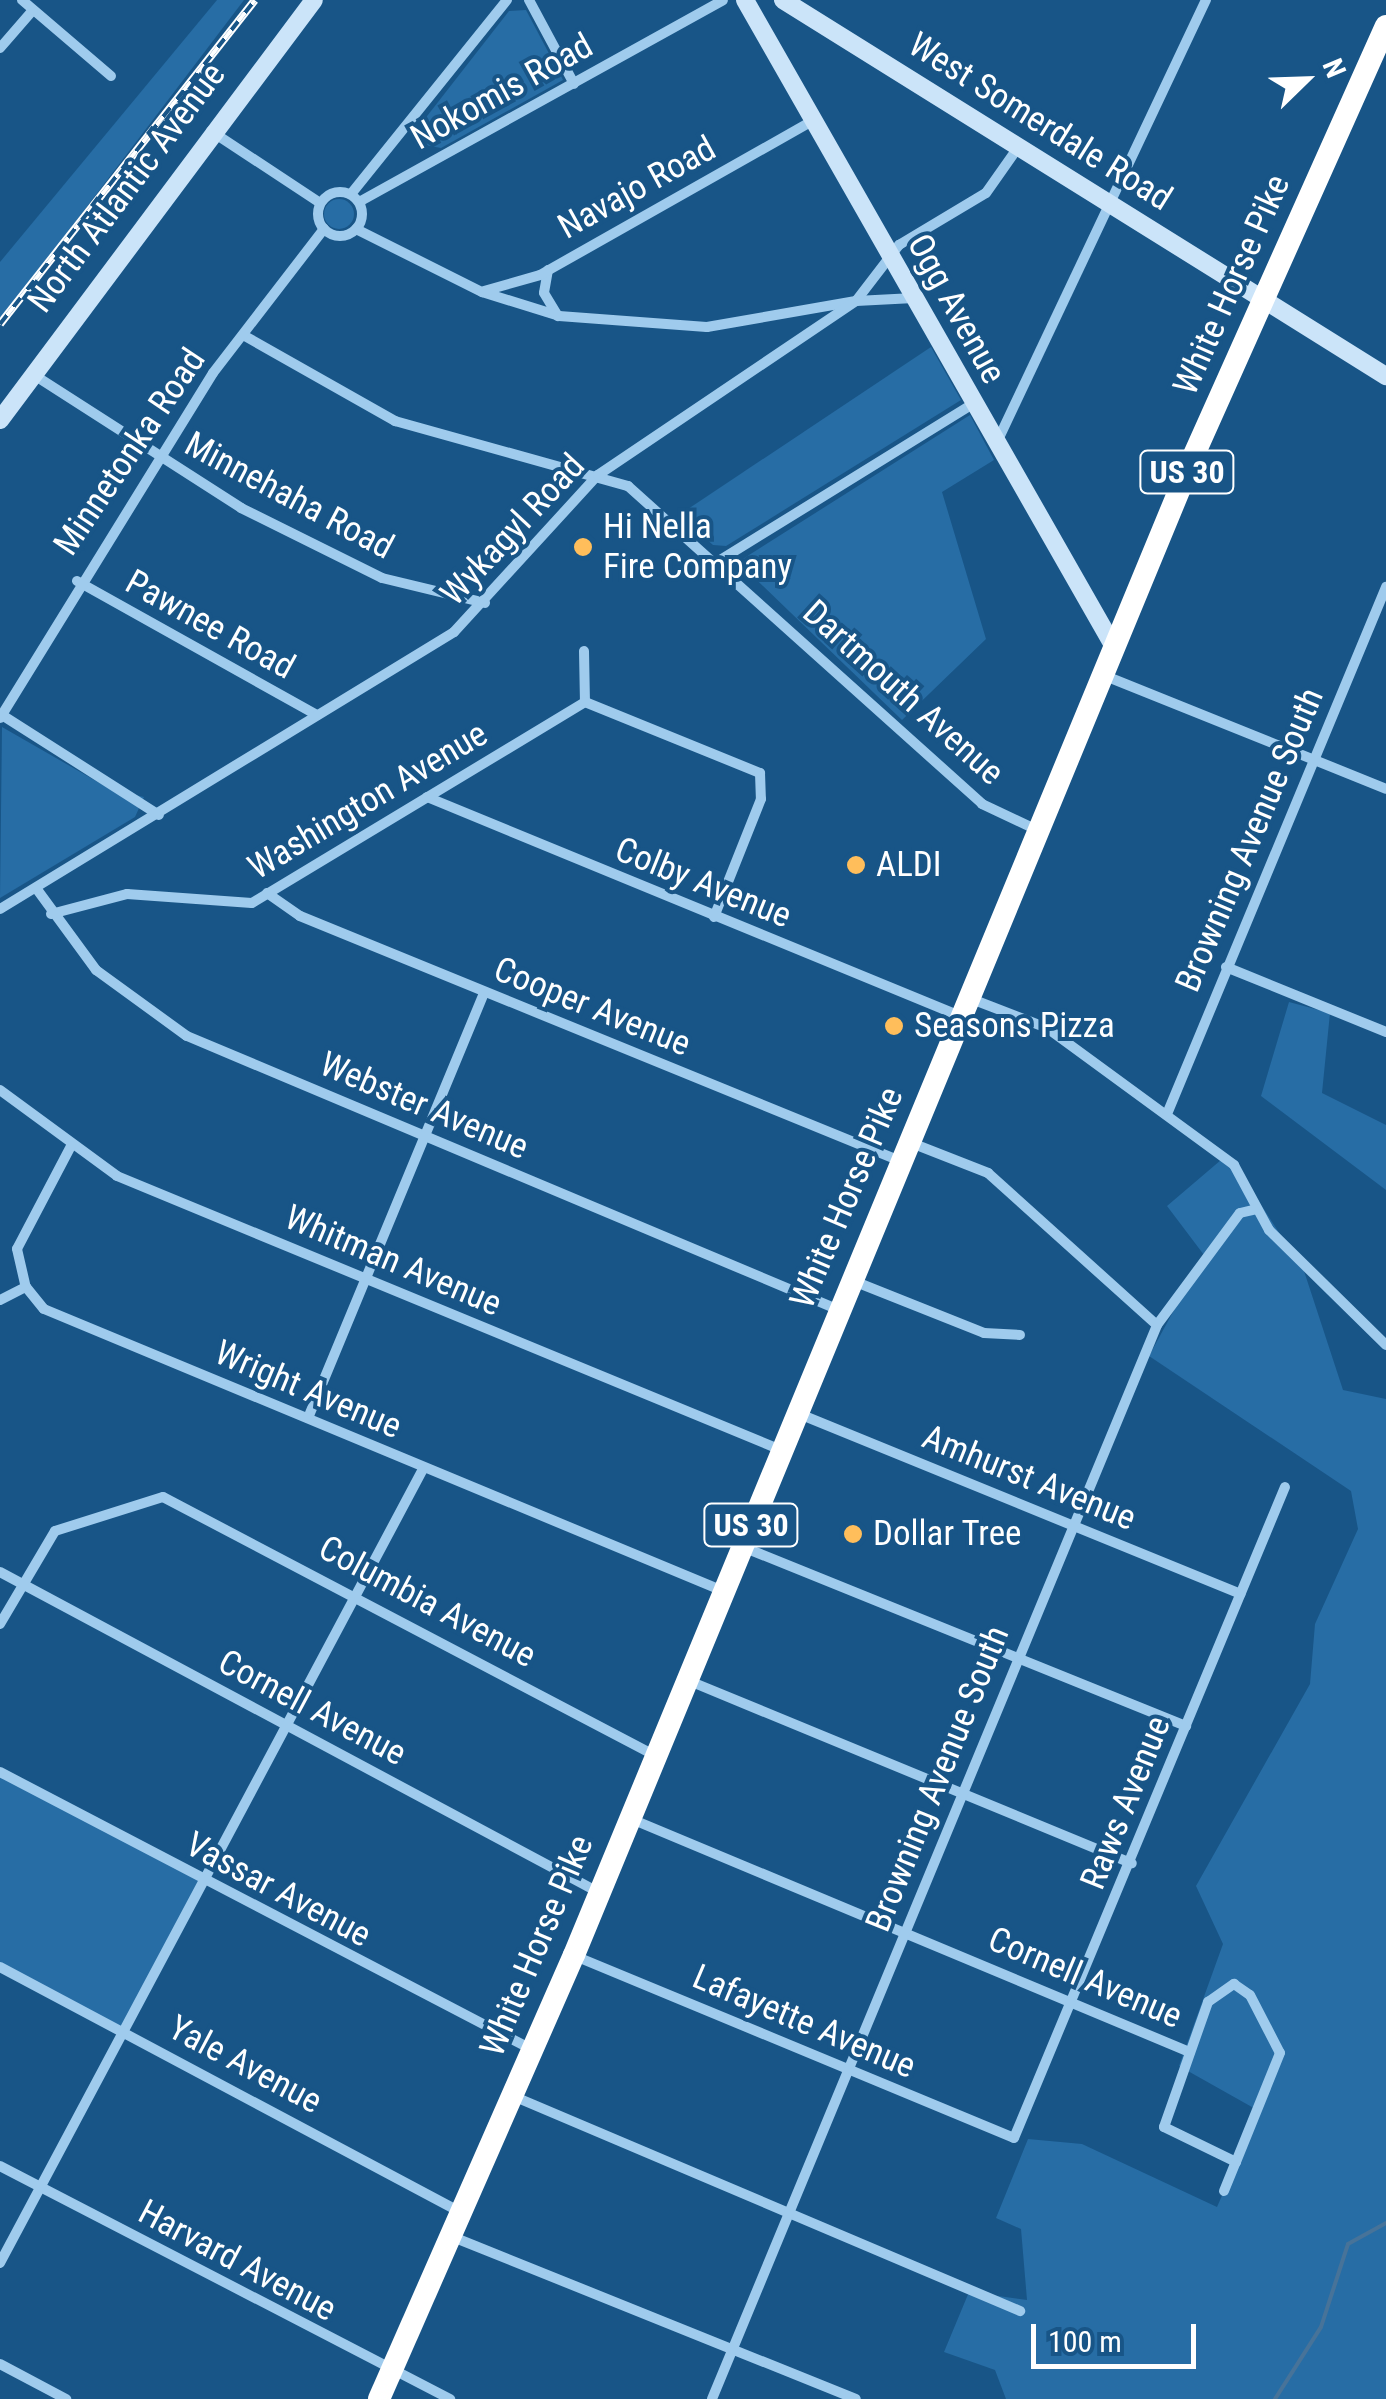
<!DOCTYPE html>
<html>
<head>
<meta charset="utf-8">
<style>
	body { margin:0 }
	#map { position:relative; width:1386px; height:2399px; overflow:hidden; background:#185587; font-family:"Roboto Condensed",sans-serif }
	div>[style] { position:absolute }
	.green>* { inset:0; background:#276da5 }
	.round { border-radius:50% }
	.stream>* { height:4px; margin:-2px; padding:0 2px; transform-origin:2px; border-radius:2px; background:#477399 }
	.street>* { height:10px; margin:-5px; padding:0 5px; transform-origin:5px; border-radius:5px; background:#9fcbed }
	.street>.ring { margin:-5px; padding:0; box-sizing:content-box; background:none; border:10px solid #9fcbed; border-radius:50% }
	.secondary>* { height:18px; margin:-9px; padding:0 9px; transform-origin:9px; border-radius:9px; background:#cbe4f9 }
	.highway>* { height:22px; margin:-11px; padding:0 11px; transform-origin:11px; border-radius:11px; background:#fff }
	.rail>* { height:8px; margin-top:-4px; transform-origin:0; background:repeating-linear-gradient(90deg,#185587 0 11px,#fff 0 22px); box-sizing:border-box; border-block:2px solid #fff }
	.dots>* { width:28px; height:28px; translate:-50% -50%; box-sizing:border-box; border:5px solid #185587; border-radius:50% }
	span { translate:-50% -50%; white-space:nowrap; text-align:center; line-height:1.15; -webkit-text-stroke:8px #185587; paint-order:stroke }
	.shield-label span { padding:2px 8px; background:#185587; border:2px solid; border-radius:8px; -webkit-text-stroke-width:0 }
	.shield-label { font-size:32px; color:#fff; font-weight:700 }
	.street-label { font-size:35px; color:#fff }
	.poi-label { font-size:35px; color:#fff }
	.left { translate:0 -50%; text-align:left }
	.north { position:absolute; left:1256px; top:30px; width:100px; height:100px; -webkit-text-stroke:8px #185587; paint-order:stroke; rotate:67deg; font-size:28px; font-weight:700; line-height:40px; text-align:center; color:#fff }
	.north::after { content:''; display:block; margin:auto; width:35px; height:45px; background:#fff; clip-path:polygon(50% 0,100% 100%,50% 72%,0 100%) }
	.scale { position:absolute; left:1031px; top:2324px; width:165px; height:45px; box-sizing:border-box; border:5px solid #fff; border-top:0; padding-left:12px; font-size:30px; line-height:35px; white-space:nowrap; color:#fff; -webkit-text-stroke:8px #185587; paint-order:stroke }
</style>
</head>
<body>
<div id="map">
	<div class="green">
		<i style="clip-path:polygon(217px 0,244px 0,0 321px,0 262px)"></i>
		<i style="clip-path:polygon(526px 10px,563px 80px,441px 148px,425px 145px,424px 120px,509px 11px)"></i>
		<i class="round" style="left:324px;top:199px;width:30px;height:30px"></i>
		<i style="clip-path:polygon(931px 347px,961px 400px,726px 546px,713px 545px,679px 515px)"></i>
		<i style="clip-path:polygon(970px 415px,994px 460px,942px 492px,986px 639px,902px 720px,738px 562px)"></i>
		<i style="clip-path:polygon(2px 727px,110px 789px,144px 797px,135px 817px,0 898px)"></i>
		<i style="clip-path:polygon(1289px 1002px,1330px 1013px,1322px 1093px,1386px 1125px,1386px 1190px,1261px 1096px)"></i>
		<i style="clip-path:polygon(1228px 1154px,1304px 1271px,1343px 1390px,1386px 1399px,1386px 2399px,1006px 2399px,995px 2370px,944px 2352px,969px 2292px,1027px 2300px,1021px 2229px,996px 2218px,1028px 2139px,1082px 2144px,1217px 2207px,1259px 2111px,1179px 2066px,1223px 1944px,1196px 1886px,1310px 1684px,1315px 1624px,1358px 1529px,1351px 1491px,1149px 1356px,1204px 1255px,1167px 1206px)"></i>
		<i style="clip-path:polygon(0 1772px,204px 1881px,124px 2032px,0 1967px)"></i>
	</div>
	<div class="stream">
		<i style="left:1275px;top:2399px;width:85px;rotate:-57.4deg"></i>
		<i style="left:1321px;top:2327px;width:87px;rotate:-72deg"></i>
		<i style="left:1348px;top:2244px;width:43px;rotate:-28.9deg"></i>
	</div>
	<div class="street">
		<i style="left:22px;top:0;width:117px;rotate:40.5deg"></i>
		<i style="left:529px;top:0;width:95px;rotate:61.8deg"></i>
		<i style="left:0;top:48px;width:50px;rotate:-49deg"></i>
		<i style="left:211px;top:131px;width:131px;rotate:33.4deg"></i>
		<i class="ring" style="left:318px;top:192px;width:34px;height:34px"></i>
		<i style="left:351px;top:194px;width:249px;rotate:-51.2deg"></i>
		<i style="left:359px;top:202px;width:416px;rotate:-29deg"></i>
		<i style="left:356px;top:229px;width:141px;rotate:26.6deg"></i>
		<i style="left:482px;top:292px;width:81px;rotate:17.3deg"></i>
		<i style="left:559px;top:316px;width:148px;rotate:4.3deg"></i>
		<i style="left:707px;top:327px;width:151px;rotate:-9.9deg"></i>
		<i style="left:856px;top:301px;width:71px;rotate:-52.5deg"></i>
		<i style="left:899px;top:245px;width:101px;rotate:-30.9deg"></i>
		<i style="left:986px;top:193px;width:57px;rotate:-54.9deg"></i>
		<i style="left:548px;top:270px;width:23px;rotate:100deg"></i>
		<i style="left:544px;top:293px;width:27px;rotate:59deg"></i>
		<i style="left:484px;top:291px;width:58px;rotate:-15.9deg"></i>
		<i style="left:540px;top:275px;width:315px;rotate:-29.5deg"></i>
		<i style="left:243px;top:335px;width:175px;rotate:29.5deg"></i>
		<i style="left:395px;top:421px;width:242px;rotate:15.6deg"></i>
		<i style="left:628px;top:486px;width:476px;rotate:41.9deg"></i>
		<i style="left:982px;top:804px;width:61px;rotate:25.3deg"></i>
		<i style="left:31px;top:373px;width:250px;rotate:32.7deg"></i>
		<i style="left:241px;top:508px;width:157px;rotate:26.4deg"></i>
		<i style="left:382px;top:578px;width:106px;rotate:13.6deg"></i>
		<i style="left:997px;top:442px;width:489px;rotate:-64.7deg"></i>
		<i style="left:717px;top:562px;width:301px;rotate:-31.7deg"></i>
		<i style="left:77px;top:581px;width:275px;rotate:29.2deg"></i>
		<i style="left:584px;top:651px;width:51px;rotate:88.9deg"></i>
		<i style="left:1103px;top:675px;width:305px;rotate:21.9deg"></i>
		<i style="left:585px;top:702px;width:189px;rotate:22.1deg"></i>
		<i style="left:760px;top:773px;width:26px;rotate:88deg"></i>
		<i style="left:761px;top:799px;width:127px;rotate:111.7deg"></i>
		<i style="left:2px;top:715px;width:186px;rotate:32.5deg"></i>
		<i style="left:0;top:718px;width:405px;rotate:-58.3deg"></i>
		<i style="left:213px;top:373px;width:182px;rotate:-52.4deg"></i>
		<i style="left:427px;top:797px;width:576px;rotate:22.34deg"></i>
		<i style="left:36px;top:888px;width:102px;rotate:53.8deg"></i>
		<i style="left:96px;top:970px;width:112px;rotate:36deg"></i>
		<i style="left:187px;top:1036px;width:707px;rotate:22.79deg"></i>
		<i style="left:267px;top:893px;width:40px;rotate:34.9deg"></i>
		<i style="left:300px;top:916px;width:648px;rotate:22.21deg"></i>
		<i style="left:0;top:909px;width:532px;rotate:-31.39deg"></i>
		<i style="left:454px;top:632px;width:213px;rotate:-47.5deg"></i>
		<i style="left:598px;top:475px;width:311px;rotate:-34deg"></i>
		<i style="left:856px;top:301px;width:58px;rotate:-3deg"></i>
		<i style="left:51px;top:914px;width:79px;rotate:-14.7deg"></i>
		<i style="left:127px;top:894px;width:125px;rotate:4.1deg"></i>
		<i style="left:252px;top:903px;width:389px;rotate:-31.1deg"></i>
		<i style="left:1226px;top:967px;width:173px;rotate:22.1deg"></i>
		<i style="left:969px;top:998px;width:84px;rotate:21deg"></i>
		<i style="left:1047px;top:1028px;width:232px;rotate:36.2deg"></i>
		<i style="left:1234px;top:1165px;width:74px;rotate:61.7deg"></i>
		<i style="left:1269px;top:1230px;width:164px;rotate:44.5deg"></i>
		<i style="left:0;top:1090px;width:145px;rotate:36.3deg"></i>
		<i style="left:117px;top:1176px;width:718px;rotate:22.42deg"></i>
		<i style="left:1167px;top:1114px;width:571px;rotate:-67.43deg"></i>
		<i style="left:909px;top:1142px;width:85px;rotate:21.4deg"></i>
		<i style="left:988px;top:1173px;width:227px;rotate:42deg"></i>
		<i style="left:71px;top:1146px;width:116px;rotate:117.7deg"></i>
		<i style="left:17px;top:1249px;width:39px;rotate:77deg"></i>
		<i style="left:26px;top:1287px;width:28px;rotate:51deg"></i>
		<i style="left:44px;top:1309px;width:735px;rotate:22.55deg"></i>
		<i style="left:851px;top:1280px;width:143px;rotate:21.7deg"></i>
		<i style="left:984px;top:1333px;width:36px;rotate:3deg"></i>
		<i style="left:0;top:1300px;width:29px;rotate:-27deg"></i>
		<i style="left:797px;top:1413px;width:479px;rotate:22.2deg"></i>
		<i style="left:308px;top:1418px;width:459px;rotate:-67.5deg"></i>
		<i style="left:743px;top:1547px;width:478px;rotate:22deg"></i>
		<i style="left:0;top:1572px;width:678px;rotate:28.15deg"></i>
		<i style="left:0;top:1624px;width:108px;rotate:-59.4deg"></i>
		<i style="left:55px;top:1531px;width:113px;rotate:-17.5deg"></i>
		<i style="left:163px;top:1497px;width:555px;rotate:27.72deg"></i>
		<i style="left:687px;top:1680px;width:481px;rotate:22.4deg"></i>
		<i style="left:0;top:1772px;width:599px;rotate:27.55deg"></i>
		<i style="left:629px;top:1818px;width:605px;rotate:22.66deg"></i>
		<i style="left:575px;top:1956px;width:475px;rotate:22.5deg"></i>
		<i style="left:1014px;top:2138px;width:705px;rotate:-67.4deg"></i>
		<i style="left:0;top:1967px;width:523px;rotate:28.03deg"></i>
		<i style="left:1234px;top:1984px;width:19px;rotate:35deg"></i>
		<i style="left:1250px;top:1995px;width:65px;rotate:62.7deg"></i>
		<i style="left:1280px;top:2053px;width:118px;rotate:112deg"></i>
		<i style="left:1236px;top:2162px;width:80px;rotate:-154.1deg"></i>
		<i style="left:1164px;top:2127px;width:133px;rotate:-70.6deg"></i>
		<i style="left:1208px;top:2002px;width:32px;rotate:-35deg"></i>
		<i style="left:513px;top:2096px;width:551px;rotate:22.98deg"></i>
		<i style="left:0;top:2166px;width:507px;rotate:27.37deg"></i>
		<i style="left:1224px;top:2191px;width:31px;rotate:-68deg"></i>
		<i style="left:453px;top:2237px;width:434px;rotate:21.9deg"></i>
		<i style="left:0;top:2263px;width:900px;rotate:-61.95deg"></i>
		<i style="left:0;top:2364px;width:75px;rotate:27.9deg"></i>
		<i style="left:712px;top:2399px;width:1163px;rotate:-67.49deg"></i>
		<i style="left:1157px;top:1325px;width:139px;rotate:-53.5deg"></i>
		<i style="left:1240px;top:1213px;width:17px;rotate:-13deg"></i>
	</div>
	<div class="secondary">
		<i style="left:745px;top:0;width:745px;rotate:60.3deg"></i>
		<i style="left:783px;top:0;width:711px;rotate:31.95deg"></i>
		<i style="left:0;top:420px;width:524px;rotate:-53.22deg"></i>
	</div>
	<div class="highway">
		<i style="left:379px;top:2399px;width:485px;rotate:-66.3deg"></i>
		<i style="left:574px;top:1955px;width:1621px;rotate:-67.55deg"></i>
		<i style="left:1193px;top:457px;width:472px;rotate:-65.9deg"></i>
	</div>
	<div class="rail">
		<i style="left:0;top:324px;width:412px;rotate:-51.8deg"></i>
	</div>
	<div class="dots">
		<i style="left:583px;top:547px;background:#ffbe5b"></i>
		<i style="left:856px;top:865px;background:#ffbe5b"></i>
		<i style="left:894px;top:1026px;background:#ffbe5b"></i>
		<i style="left:853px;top:1534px;background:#ffbe5b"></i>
	</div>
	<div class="shield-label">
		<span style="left:1187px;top:472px">US 30</span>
		<span style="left:751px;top:1525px">US 30</span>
	</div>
	<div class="street-label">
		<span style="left:502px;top:92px;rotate:-29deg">Nokomis Road</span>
		<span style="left:1040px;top:122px;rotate:32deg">West Somerdale Road</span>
		<span style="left:127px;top:188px;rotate:-53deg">North Atlantic Avenue</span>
		<span style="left:637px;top:188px;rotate:-29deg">Navajo Road</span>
		<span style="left:1232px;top:285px;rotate:-66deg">White Horse Pike</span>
		<span style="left:956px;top:309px;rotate:61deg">Ogg Avenue</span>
		<span style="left:130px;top:452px;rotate:-56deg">Minnetonka Road</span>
		<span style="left:289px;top:496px;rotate:28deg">Minnehaha Road</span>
		<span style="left:513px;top:530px;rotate:-47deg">Wykagyl Road</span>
		<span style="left:210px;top:625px;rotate:29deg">Pawnee Road</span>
		<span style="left:903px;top:693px;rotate:42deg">Dartmouth Avenue</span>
		<span style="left:368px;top:801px;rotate:-31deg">Washington Avenue</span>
		<span style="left:1250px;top:840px;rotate:-67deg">Browning Avenue South</span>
		<span style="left:703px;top:883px;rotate:22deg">Colby Avenue</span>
		<span style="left:592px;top:1007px;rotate:22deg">Cooper Avenue</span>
		<span style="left:424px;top:1106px;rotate:23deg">Webster Avenue</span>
		<span style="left:847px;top:1198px;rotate:-67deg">White Horse Pike</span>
		<span style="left:393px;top:1261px;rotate:23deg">Whitman Avenue</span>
		<span style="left:308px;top:1390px;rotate:23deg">Wright Avenue</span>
		<span style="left:1029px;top:1478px;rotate:22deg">Amhurst Avenue</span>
		<span style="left:427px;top:1602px;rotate:28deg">Columbia Avenue</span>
		<span style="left:312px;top:1708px;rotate:28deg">Cornell Avenue</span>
		<span style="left:938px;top:1779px;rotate:-68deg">Browning Avenue South</span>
		<span style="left:1126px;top:1803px;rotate:-68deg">Raws Avenue</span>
		<span style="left:278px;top:1890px;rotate:28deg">Vassar Avenue</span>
		<span style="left:537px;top:1946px;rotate:-67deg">White Horse Pike</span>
		<span style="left:1085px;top:1978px;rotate:23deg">Cornell Avenue</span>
		<span style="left:804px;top:2022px;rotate:23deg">Lafayette Avenue</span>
		<span style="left:245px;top:2065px;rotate:28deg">Yale Avenue</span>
		<span style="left:237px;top:2261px;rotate:28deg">Harvard Avenue</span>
	</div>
	<div class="poi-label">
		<span class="left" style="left:603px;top:547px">Hi Nella<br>Fire Company</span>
		<span class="left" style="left:876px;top:865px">ALDI</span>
		<span class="left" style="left:914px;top:1026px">Seasons Pizza</span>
		<span class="left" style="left:873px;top:1534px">Dollar Tree</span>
	</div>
	<div class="north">N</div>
	<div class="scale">100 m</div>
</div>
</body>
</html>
